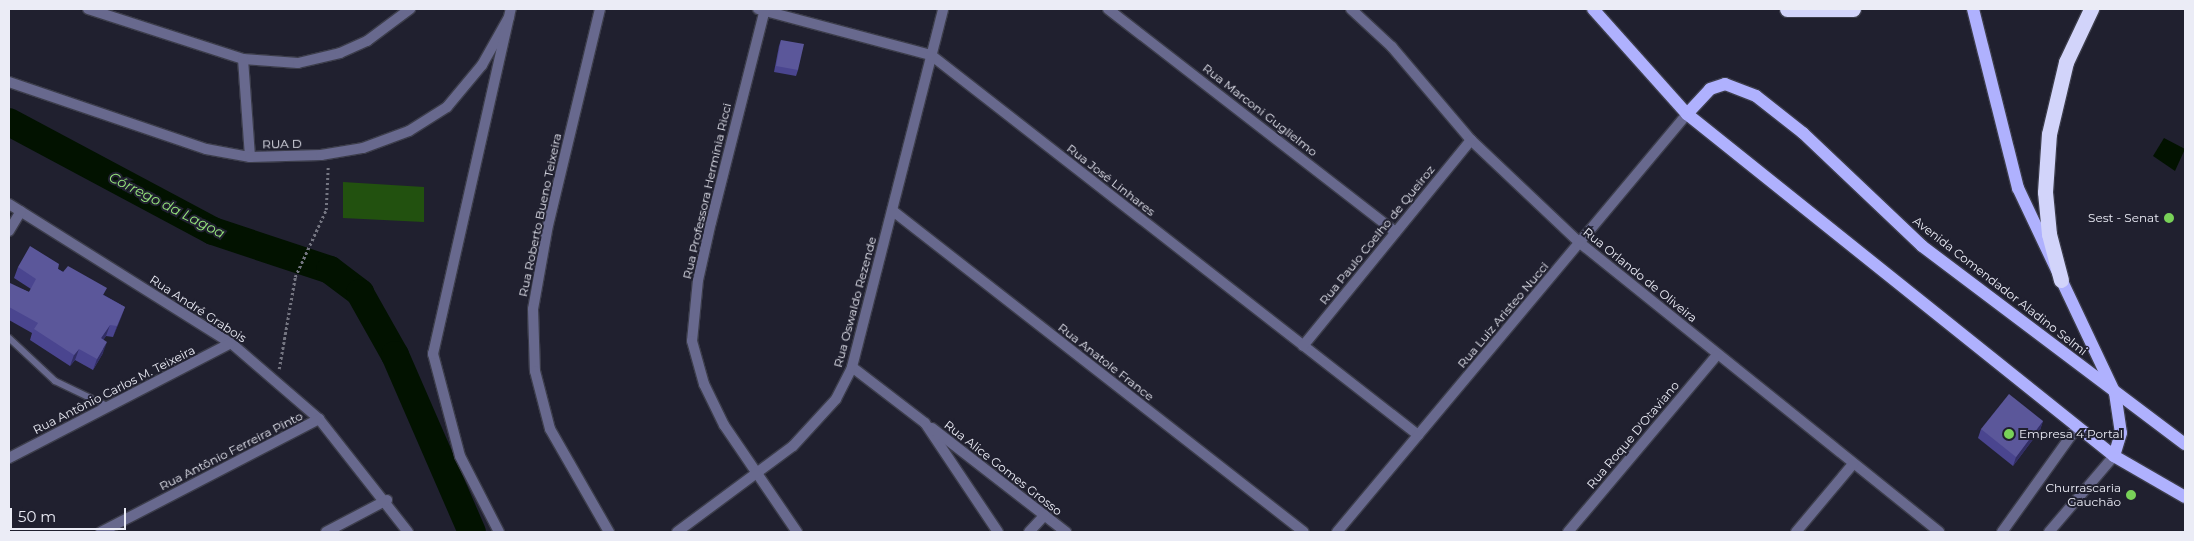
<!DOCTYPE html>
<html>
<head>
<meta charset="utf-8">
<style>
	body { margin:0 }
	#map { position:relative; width:2194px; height:541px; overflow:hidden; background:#20202f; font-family:Montserrat,sans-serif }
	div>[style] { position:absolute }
	.green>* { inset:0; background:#22510f }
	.water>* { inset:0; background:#021200 }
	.river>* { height:28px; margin:-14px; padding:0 14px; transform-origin:14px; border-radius:14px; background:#021200 }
	.path>* { height:2.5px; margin-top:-1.25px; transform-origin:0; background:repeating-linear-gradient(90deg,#747581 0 2.5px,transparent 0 5px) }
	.roads { filter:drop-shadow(1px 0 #3c3d4b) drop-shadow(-1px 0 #3c3d4b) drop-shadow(0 1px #3c3d4b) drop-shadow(0 -1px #3c3d4b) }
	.lane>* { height:6px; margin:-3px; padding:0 3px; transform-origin:3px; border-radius:3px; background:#68698e }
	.street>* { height:10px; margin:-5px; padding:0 5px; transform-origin:5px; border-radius:5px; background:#68698e }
	.primary>* { height:12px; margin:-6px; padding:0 6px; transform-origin:6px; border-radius:6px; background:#afb1fe }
	.highway>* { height:15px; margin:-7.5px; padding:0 7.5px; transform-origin:7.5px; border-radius:7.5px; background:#d2d4fa }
	.wall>* { inset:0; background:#4a458f }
	.shaded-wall>* { inset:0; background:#322e64 }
	.building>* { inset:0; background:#5b579a }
	.dots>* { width:14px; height:14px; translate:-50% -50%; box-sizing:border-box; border:2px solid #20202f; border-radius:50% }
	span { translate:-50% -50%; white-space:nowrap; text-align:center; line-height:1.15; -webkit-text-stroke:4px #20202f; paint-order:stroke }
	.street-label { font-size:12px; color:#ebecf6 }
	.poi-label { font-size:12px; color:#ebecf6 }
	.right { translate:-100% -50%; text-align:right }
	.left { translate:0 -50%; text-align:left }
	.water-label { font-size:14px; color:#96e57c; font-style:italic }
	.frame { position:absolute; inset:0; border:10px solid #ebecf6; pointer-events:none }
	.scale { position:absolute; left:10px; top:508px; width:116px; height:22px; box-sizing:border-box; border:2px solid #ebecf6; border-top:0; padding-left:6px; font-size:15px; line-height:18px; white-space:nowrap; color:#ebecf6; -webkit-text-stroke:4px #20202f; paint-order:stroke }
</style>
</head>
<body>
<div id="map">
	<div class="green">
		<i style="clip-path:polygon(343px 182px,424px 187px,424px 222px,343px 218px)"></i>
	</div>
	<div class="water">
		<i style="clip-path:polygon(2164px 138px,2185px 149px,2175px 171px,2153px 156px)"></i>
	</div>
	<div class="river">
		<i style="left:9px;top:122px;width:231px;rotate:28.1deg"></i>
		<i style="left:213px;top:231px;width:123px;rotate:18.4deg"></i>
		<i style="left:330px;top:270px;width:38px;rotate:37deg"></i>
		<i style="left:360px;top:293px;width:71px;rotate:60.6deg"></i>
		<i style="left:395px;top:355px;width:193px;rotate:66.5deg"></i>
	</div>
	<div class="path">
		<i style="left:279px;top:369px;width:93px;rotate:-80.1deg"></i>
		<i style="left:295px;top:277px;width:74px;rotate:-65.2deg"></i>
		<i style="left:326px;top:210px;width:44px;rotate:-87.4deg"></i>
	</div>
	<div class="roads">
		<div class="lane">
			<i style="left:9px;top:338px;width:63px;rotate:43.1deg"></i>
			<i style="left:55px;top:381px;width:60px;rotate:25.7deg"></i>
		</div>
		<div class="street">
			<i style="left:88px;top:9px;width:163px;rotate:17.9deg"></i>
			<i style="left:243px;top:59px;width:55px;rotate:4.2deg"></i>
			<i style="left:298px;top:63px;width:43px;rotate:-13.4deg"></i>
			<i style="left:340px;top:53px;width:30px;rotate:-24deg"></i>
			<i style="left:367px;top:41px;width:54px;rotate:-36.7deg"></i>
			<i style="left:600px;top:9px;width:222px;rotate:103.5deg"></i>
			<i style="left:548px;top:225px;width:85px;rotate:100.1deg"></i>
			<i style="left:533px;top:309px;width:62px;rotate:88.2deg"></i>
			<i style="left:535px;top:371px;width:60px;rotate:75.5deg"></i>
			<i style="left:550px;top:429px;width:119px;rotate:60.2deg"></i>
			<i style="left:758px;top:9px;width:179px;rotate:14.9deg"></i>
			<i style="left:931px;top:55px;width:618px;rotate:37.96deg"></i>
			<i style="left:765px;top:9px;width:220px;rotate:104.2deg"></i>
			<i style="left:711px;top:222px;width:59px;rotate:102.6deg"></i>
			<i style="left:698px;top:280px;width:61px;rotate:95.6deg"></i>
			<i style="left:692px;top:341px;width:45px;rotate:74.4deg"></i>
			<i style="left:704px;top:384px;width:46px;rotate:64deg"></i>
			<i style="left:724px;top:425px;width:130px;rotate:55.7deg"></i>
			<i style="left:1108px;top:9px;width:364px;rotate:37.8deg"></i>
			<i style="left:1351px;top:9px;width:56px;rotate:42.8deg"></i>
			<i style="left:1392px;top:47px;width:122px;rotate:49.7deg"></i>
			<i style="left:1471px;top:140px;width:150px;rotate:43.4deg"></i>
			<i style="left:1580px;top:243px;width:461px;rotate:38.8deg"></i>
			<i style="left:243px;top:59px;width:98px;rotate:85.9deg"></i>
			<i style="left:9px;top:82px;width:208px;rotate:18.8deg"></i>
			<i style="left:206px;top:149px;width:45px;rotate:10.3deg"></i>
			<i style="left:250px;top:157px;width:71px;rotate:-1.6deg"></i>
			<i style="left:321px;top:155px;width:43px;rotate:-9.5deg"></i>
			<i style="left:363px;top:148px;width:49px;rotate:-20.3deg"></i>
			<i style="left:409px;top:131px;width:45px;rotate:-32.3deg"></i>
			<i style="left:447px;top:107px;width:55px;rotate:-50.2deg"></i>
			<i style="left:482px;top:65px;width:55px;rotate:-60.6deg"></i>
			<i style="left:9px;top:204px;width:262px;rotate:32.1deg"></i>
			<i style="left:231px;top:343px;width:116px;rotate:40.8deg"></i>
			<i style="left:319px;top:419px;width:144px;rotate:51.8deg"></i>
			<i style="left:893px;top:211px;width:521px;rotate:37.99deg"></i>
			<i style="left:9px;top:231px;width:23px;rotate:-59deg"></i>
			<i style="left:1303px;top:346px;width:266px;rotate:-50.8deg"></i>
			<i style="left:852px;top:367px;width:92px;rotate:37.5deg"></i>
			<i style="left:925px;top:423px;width:131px;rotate:56.2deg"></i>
			<i style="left:932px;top:428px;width:170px;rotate:37.8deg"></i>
			<i style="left:9px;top:458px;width:250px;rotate:-27.4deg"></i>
			<i style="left:101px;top:532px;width:246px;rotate:-27.4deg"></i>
			<i style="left:326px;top:532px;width:69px;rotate:-27.7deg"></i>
			<i style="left:499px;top:532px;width:85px;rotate:-117.2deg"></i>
			<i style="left:460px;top:456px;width:106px;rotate:-104.8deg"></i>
			<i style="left:433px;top:354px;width:354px;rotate:-77.3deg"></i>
			<i style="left:677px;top:532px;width:144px;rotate:-36.6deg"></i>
			<i style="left:793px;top:446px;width:64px;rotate:-47.5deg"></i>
			<i style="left:836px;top:399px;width:36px;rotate:-63deg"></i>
			<i style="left:852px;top:367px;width:369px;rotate:-75.7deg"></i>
			<i style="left:1029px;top:532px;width:23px;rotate:-47deg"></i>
			<i style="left:1337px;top:532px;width:545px;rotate:-50.06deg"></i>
			<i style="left:1568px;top:532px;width:231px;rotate:-49.9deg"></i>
			<i style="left:1796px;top:532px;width:89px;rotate:-50deg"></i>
			<i style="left:2002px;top:532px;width:130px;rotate:-54.4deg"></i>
			<i style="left:2049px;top:532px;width:100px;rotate:-49.5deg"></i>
		</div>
		<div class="primary">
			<i style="left:1593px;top:9px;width:141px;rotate:48.2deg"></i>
			<i style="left:1687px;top:114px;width:547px;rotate:38.69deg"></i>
			<i style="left:2114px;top:456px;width:82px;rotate:30deg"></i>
			<i style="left:1973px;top:9px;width:185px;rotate:75.9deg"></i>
			<i style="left:2018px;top:188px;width:227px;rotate:64.7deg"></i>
			<i style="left:2115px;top:393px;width:40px;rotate:81.5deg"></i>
			<i style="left:2121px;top:433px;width:24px;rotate:107deg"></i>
			<i style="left:1687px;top:114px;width:34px;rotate:-47deg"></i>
			<i style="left:1710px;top:89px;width:16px;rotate:-18deg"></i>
			<i style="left:1725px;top:84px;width:33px;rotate:21deg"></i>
			<i style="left:1756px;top:96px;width:60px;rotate:38.2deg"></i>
			<i style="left:1803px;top:133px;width:164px;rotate:43.5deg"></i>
			<i style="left:1922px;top:246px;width:329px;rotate:37deg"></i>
		</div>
		<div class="highway">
			<i style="left:1787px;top:9px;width:66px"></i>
			<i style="left:2061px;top:280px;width:48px;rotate:-104.6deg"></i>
			<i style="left:2049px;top:234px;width:42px;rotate:-95.4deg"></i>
			<i style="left:2045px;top:192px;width:58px;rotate:-86.1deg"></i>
			<i style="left:2049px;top:134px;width:74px;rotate:-76.7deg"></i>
			<i style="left:2066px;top:62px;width:59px;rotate:-64.7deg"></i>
		</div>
	</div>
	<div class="wall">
		<i style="clip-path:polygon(781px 40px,798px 70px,796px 76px,774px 72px,779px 46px)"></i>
		<i style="clip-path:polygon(18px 267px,58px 269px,125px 307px,113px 337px,106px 336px,103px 340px,103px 353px,93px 370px,75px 360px,70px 366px,30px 340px,32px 333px,9px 320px,9px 284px,29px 292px,31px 289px,14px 278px)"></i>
		<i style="clip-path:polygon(2043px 421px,2040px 430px,2013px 466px,1978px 438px,1981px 429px)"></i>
	</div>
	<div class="shaded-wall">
		<i style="clip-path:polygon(125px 307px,121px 318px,113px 337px,117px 326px)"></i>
		<i style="clip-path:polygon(110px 325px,106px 336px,97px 350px,101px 338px)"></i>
		<i style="clip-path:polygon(107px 342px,103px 353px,93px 370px,97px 359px)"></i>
		<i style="clip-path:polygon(79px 349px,75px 360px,70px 366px,74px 355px)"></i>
		<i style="clip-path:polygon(2043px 421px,2040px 430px,2013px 466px,2016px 457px)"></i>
	</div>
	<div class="building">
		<i style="clip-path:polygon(781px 40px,804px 44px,798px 70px,776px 66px)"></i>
		<i style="clip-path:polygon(30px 246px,59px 264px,58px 269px,63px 272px,68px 266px,107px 288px,103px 295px,125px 307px,117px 326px,110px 325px,101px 338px,107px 342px,97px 359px,79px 349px,74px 355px,34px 329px,38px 323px,9px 307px,9px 284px,10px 283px,29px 292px,36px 279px,18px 267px)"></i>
		<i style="clip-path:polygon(2009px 394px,2043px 421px,2016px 457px,1981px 429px)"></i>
	</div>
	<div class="dots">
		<i style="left:2169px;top:218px;background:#78d158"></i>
		<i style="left:2009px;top:434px;background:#78d158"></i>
		<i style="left:2131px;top:495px;background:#78d158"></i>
	</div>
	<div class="street-label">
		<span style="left:1260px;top:110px;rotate:38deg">Rua Marconi Guglielmo</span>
		<span style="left:282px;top:144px;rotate:-1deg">RUA D</span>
		<span style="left:1111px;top:180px;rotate:38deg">Rua José Linhares</span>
		<span style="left:707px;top:191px;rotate:-77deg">Rua Professora Hermínia Ricci</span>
		<span style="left:540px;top:215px;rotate:-78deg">Rua Roberto Bueno Teixeira</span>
		<span style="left:1377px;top:235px;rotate:-51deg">Rua Paulo Coelho de Queiroz</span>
		<span style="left:1640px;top:275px;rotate:39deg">Rua Orlando de Oliveira</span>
		<span style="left:2000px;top:286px;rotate:38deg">Avenida Comendador Aladino Selmi</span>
		<span style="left:855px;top:302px;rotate:-75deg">Rua Oswaldo Rezende</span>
		<span style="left:198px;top:309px;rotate:33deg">Rua André Grabois</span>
		<span style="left:1503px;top:315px;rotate:-50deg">Rua Luiz Aristeo Nucci</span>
		<span style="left:1106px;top:362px;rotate:38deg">Rua Anatole France</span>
		<span style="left:114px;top:390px;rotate:-27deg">Rua Antônio Carlos M. Teixeira</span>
		<span style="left:1633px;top:435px;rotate:-50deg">Rua Roque D'Otaviano</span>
		<span style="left:231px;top:451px;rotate:-27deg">Rua Antônio Ferreira Pinto</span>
		<span style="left:1003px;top:468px;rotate:38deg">Rua Alice Gomes Grosso</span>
	</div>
	<div class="poi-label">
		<span class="right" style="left:2159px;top:218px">Sest - Senat</span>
		<span class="left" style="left:2019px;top:434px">Empresa 4 Portal</span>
		<span class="right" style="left:2121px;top:495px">Churrascaria<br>Gauchão</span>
	</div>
	<div class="water-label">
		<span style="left:167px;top:205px;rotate:27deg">Córrego da Lagoa</span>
	</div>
	<div class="frame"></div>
	<div class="scale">50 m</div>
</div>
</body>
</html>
